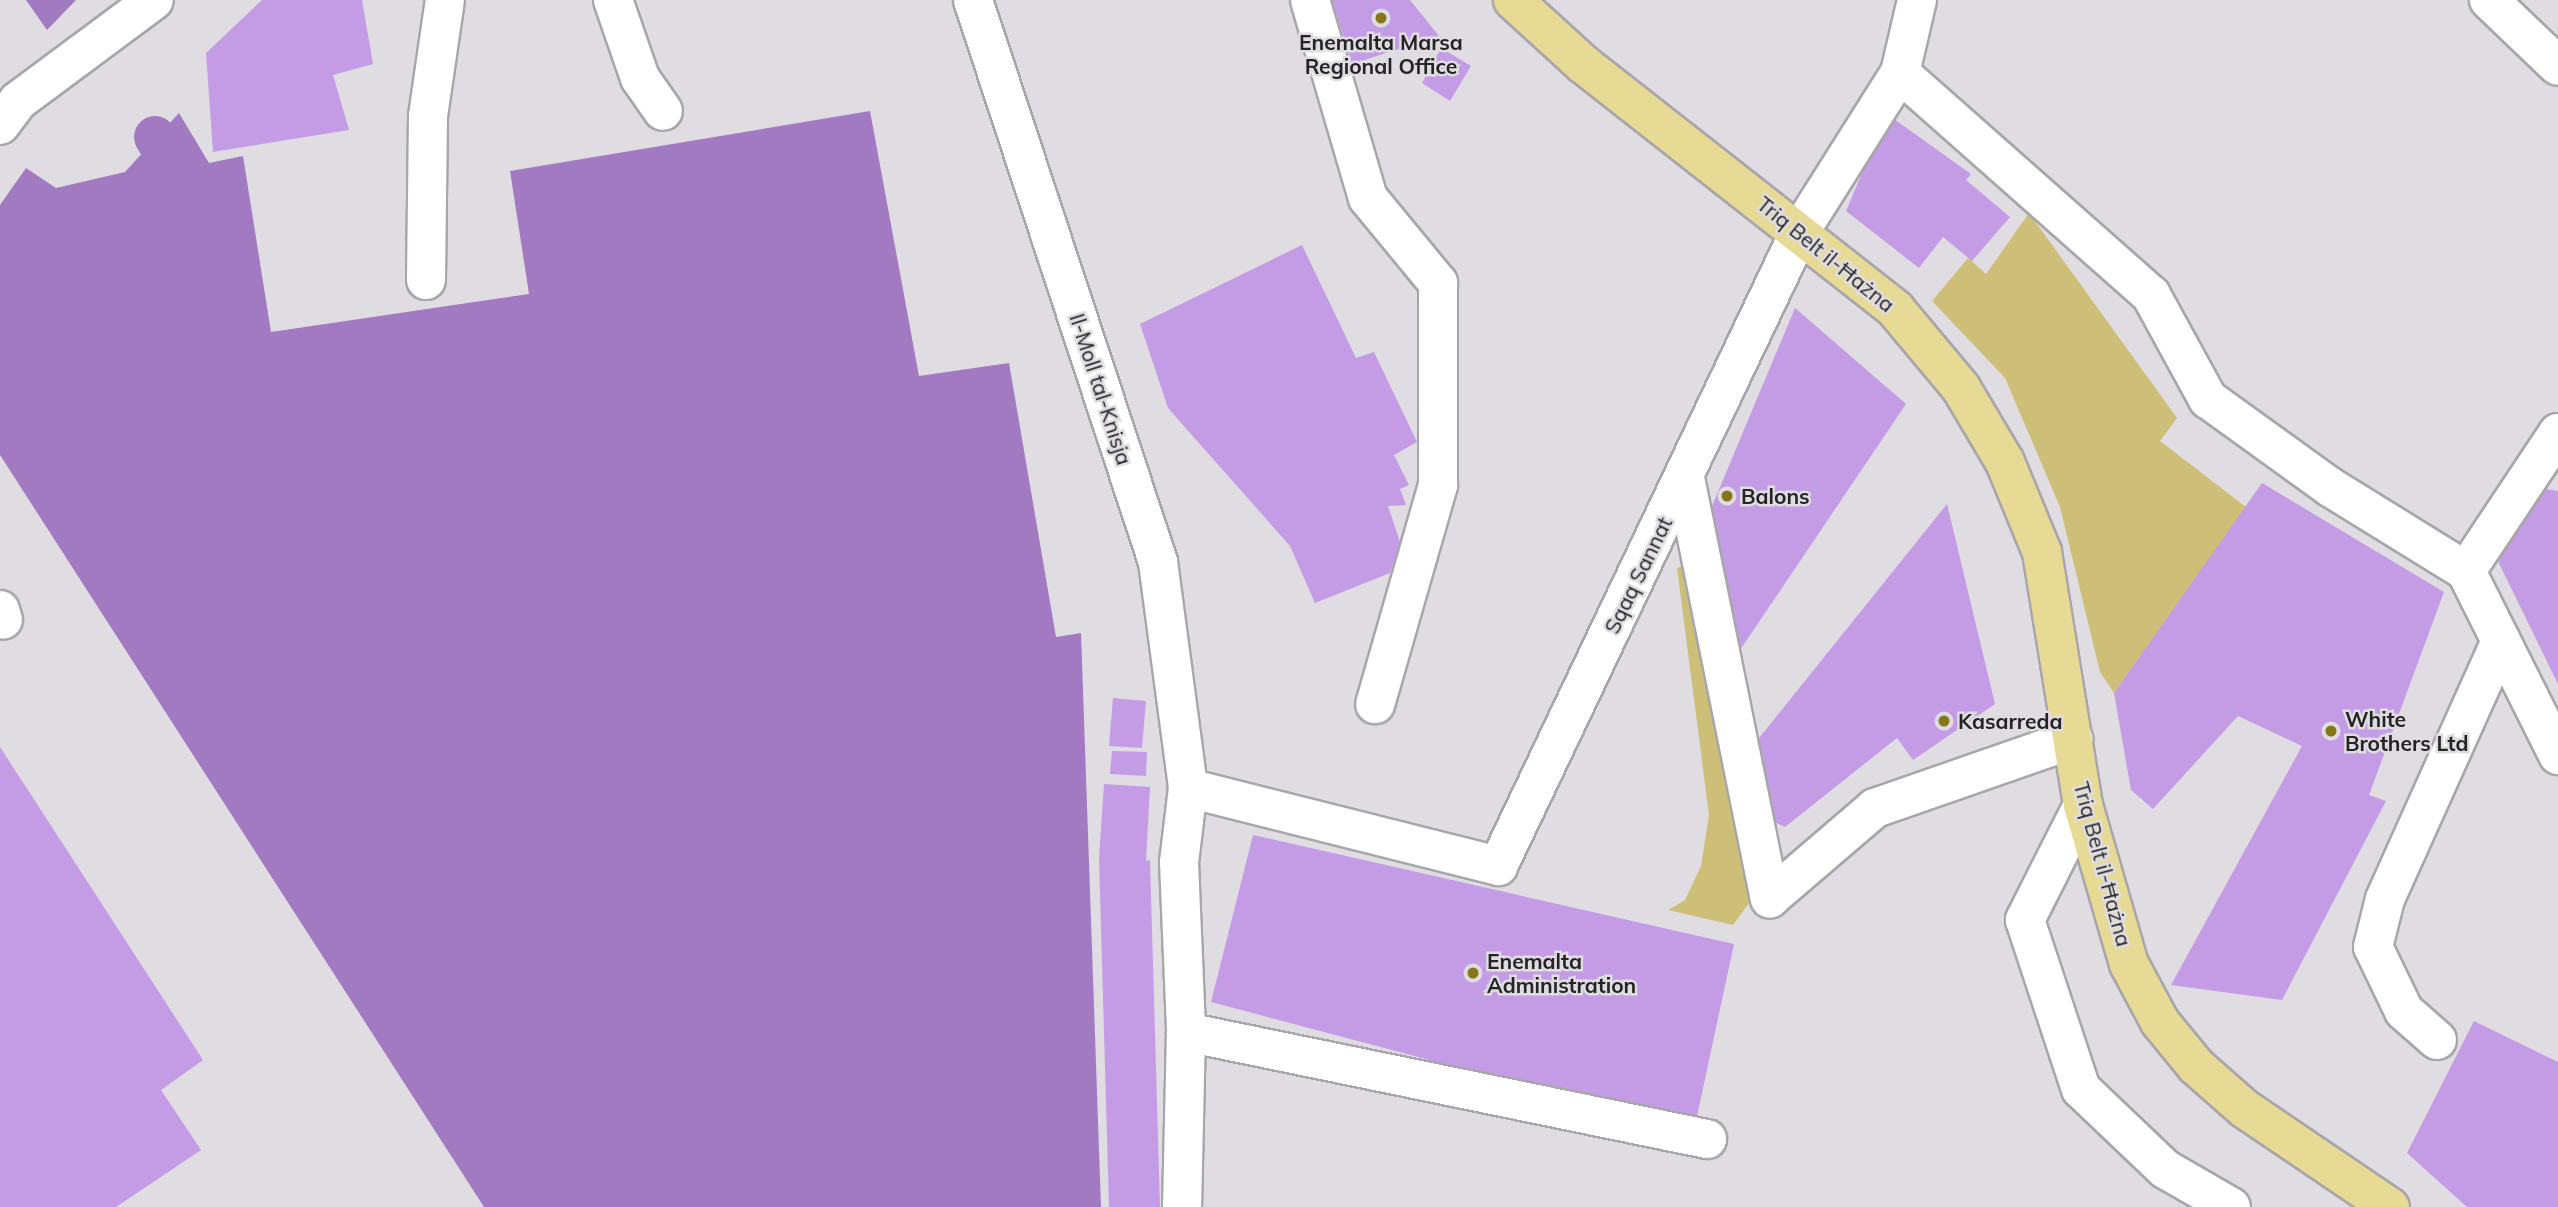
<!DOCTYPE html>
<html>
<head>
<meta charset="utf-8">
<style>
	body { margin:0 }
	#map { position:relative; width:2558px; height:1207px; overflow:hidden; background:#dfdde1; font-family:Mulish,sans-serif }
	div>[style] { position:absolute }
	.green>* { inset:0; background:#cdbf77 }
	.water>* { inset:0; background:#a17ac1 }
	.canal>* { height:42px; margin:-21px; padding:0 21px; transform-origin:21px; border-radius:21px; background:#a17ac1 }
	.building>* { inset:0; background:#c39ce5 }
	.roads { filter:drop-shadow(2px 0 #a8a6aa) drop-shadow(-2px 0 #a8a6aa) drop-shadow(0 2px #a8a6aa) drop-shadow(0 -2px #a8a6aa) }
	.minor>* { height:38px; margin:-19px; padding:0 19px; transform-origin:19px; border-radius:19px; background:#fff }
	.major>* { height:38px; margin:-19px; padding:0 19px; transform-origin:19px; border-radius:19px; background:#e6da94 }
	.dots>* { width:19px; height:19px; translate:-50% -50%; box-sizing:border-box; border:4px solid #dfdde1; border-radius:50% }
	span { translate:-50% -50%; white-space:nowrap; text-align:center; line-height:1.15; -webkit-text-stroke:5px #dfdde1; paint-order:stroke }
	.poi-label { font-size:21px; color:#242425; font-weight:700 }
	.left { translate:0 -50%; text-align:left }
	.street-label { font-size:21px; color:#242425 }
</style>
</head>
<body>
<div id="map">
	<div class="green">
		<i style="clip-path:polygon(2029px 213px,2177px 418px,2160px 441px,2246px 507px,2114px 693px,2100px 672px,2060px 507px,2005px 378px,1932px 301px,1968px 258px,1986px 274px)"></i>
		<i style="clip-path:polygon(1695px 561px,1755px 895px,1733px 925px,1668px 910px,1685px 900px,1701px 866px,1709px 815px,1677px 568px)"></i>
	</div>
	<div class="water">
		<i style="clip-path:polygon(26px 0,76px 0,47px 30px)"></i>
		<i style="clip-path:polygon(870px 111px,919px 376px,1009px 363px,1056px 637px,1081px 633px,1101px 1207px,484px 1207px,0 455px,0 205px,26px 168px,56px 188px,125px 172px,179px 113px,209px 163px,243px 156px,271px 332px,529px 294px,510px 171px)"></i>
	</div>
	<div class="canal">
		<i style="left:155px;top:137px;width:6px;rotate:59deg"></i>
	</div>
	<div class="building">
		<i style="clip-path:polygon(262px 0,362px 0,373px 64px,333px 75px,349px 130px,213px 152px,206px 53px)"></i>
		<i style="clip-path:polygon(1332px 0,1410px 0,1439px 36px,1352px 64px)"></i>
		<i style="clip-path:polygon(1441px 48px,1471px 66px,1450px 101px,1422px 83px)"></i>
		<i style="clip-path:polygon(1887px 114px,1971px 174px,1966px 180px,2010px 217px,1972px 261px,1943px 237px,1919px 268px,1846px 211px)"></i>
		<i style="clip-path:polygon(1302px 245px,1356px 358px,1374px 352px,1417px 442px,1394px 455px,1409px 485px,1400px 489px,1406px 505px,1388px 506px,1400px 542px,1390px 573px,1315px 603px,1290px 546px,1168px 408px,1140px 324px)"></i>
		<i style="clip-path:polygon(1795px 308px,1906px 404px,1736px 656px,1710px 511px)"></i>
		<i style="clip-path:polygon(2262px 483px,2444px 592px,2369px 795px,2386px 801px,2282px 1000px,2171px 985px,2302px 746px,2238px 716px,2153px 809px,2131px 790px,2114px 693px)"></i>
		<i style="clip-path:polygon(2534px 487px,2558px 491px,2558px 684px,2492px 549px)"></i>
		<i style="clip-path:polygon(1947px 504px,1995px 704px,1913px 760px,1897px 738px,1785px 827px,1762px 816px,1747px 753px)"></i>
		<i style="clip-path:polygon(1113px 698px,1146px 701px,1142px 748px,1109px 746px)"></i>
		<i style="clip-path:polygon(0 747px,203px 1060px,161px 1090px,201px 1150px,116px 1207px,0 1207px)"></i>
		<i style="clip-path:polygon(1112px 751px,1147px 752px,1146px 776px,1110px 774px)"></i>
		<i style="clip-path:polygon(1104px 784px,1150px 787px,1146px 861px,1150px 860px,1160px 1207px,1109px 1207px,1099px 858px)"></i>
		<i style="clip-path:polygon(1253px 835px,1734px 944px,1694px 1130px,1211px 1002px)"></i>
		<i style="clip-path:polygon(2474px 1021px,2558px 1062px,2558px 1207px,2467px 1207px,2407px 1153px)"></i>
	</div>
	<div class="roads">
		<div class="minor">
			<i style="left:613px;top:0;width:83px;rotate:70.9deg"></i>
			<i style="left:640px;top:78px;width:40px;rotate:55.1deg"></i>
			<i style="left:973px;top:0;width:592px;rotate:71.78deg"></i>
			<i style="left:1158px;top:562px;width:228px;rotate:82.4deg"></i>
			<i style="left:1188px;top:788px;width:75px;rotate:96.9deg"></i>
			<i style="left:1179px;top:862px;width:170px;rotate:87.6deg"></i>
			<i style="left:1186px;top:1032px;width:175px;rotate:91.3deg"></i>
			<i style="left:1310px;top:0;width:206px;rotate:73.7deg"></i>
			<i style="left:1368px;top:198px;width:110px;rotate:50.5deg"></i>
			<i style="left:1438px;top:283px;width:202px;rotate:90deg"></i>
			<i style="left:1438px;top:485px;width:228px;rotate:106deg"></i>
			<i style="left:2489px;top:0;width:95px;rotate:43.7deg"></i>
			<i style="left:1900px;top:73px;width:335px;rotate:41.5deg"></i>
			<i style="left:2151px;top:295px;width:119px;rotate:61.3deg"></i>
			<i style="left:2208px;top:399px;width:150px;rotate:35.8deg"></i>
			<i style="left:2330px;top:487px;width:160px;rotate:31.7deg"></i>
			<i style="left:2466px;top:571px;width:206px;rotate:63.4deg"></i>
			<i style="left:0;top:125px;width:30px;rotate:-53deg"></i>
			<i style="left:18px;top:101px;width:169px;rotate:-36.6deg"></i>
			<i style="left:426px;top:280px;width:164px;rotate:-89.3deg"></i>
			<i style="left:428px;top:116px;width:117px;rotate:-81.7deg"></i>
			<i style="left:1685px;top:478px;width:429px;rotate:78.6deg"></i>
			<i style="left:1770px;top:898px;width:138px;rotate:-40.6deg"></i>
			<i style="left:1875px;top:808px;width:210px;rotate:-19.2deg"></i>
			<i style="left:2466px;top:571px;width:166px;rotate:-56.3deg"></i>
			<i style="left:0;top:610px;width:10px;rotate:73deg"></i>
			<i style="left:1188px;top:788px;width:320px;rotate:14.1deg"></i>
			<i style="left:1498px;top:866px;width:703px;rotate:-64.56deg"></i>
			<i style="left:1800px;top:231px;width:187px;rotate:-57.7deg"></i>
			<i style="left:1900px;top:73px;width:75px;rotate:-76.9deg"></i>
			<i style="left:2083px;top:805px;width:129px;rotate:116.8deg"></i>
			<i style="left:2025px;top:920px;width:178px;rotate:71.7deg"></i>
			<i style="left:2081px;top:1089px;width:116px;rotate:43.6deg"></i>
			<i style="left:2165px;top:1169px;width:76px;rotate:29.9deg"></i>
			<i style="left:1186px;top:1032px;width:532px;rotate:11.61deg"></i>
			<i style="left:2437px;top:1040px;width:44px;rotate:-138.7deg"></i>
			<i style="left:2404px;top:1011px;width:71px;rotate:-115.8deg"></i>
			<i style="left:2373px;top:947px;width:49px;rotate:-76deg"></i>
			<i style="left:2385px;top:899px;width:283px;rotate:-65.8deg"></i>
		</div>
		<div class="major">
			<i style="left:1513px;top:0;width:95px;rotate:42.4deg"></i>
			<i style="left:1583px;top:64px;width:397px;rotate:38.1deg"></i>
			<i style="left:1895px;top:309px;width:103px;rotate:50.1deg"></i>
			<i style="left:1961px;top:388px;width:86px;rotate:59.3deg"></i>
			<i style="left:2005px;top:462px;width:97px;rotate:67.7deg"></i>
			<i style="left:2042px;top:552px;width:256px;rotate:80.8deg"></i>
			<i style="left:2083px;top:805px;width:166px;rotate:73.9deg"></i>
			<i style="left:2129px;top:964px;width:66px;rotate:61.9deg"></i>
			<i style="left:2160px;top:1022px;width:57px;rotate:50.7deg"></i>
			<i style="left:2196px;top:1066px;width:65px;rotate:41.3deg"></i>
			<i style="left:2245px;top:1109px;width:175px;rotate:34.1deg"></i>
		</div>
	</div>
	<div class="dots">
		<i style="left:1381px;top:18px;background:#867619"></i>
		<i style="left:1727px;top:496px;background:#867619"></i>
		<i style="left:1944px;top:721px;background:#867619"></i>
		<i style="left:2331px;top:731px;background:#867619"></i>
		<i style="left:1473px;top:973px;background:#867619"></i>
	</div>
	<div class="poi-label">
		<span style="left:1381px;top:54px">Enemalta Marsa<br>Regional Office</span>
		<span class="left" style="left:1741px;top:496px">Balons</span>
		<span class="left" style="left:2345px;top:731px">White<br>Brothers Ltd</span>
		<span class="left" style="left:1958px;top:721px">Kasarreda</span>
		<span class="left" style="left:1487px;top:973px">Enemalta<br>Administration</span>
	</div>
	<div class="street-label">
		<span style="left:1826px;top:254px;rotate:39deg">Triq Belt il-Ħażna</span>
		<span style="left:1101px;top:389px;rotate:72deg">Il-Moll tal-Knisja</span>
		<span style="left:1638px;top:575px;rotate:-64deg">Sqaq Sannat</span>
		<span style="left:2103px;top:864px;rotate:75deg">Triq Belt il-Ħażna</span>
	</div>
</div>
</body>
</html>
